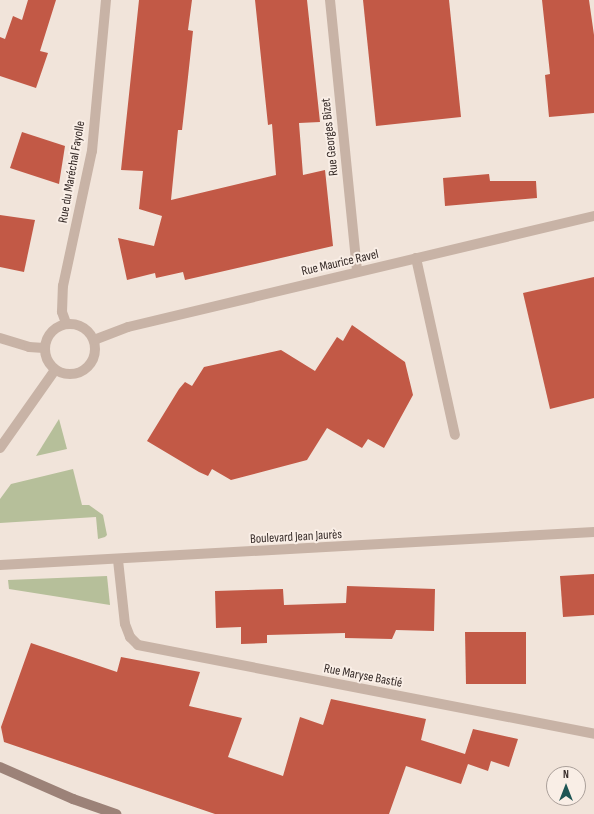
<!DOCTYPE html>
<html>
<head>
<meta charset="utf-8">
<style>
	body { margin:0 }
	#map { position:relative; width:594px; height:814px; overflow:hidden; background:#f1e4da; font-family:"Sofia Sans Condensed",sans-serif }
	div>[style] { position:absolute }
	.green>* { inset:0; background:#b6bf9a }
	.building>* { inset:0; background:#c25946 }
	.service>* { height:10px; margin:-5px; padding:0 5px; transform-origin:5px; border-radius:5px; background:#c8b3a6 }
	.minor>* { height:10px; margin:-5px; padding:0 5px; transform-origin:5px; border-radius:5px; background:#c8b3a6 }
	.minor>.ring { margin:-5px; padding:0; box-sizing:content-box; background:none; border:10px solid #c8b3a6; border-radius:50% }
	.tertiary>* { height:10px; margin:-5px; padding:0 5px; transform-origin:5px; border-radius:5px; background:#c8b3a6 }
	.secondary>* { height:10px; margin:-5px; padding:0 5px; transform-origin:5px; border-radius:5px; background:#9c8278 }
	span { translate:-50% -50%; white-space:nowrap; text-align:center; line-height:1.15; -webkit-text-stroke:4px #f9eee6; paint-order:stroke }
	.street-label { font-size:13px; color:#352a27 }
	.north { position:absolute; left:546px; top:766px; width:40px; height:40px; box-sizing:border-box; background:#f9eee6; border:1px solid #aba09a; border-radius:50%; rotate:0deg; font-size:11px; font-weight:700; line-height:16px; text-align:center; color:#352a27 }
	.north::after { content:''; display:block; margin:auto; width:14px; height:18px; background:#1e5554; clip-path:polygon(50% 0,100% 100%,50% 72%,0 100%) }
</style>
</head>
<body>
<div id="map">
	<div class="green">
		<i style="clip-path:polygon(59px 419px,67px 449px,36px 456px)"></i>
		<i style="clip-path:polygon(73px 469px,82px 505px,89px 505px,103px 515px,107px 535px,105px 537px,98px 539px,96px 517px,0 523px,0 499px,11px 484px)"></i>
		<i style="clip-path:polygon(107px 576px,110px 605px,9px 589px,8px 580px)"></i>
	</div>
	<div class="building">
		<i style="clip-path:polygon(28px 0,56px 0,40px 51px,48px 53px,36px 88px,0 76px,0 37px,5px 39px,13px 16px,22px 20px)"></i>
		<i style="clip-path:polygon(139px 0,192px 0,188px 30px,193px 31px,187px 86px,182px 130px,178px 130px,171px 200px,276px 175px,272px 124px,268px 125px,255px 0,307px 0,320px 122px,299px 123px,303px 175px,325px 170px,333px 246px,185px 280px,183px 272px,156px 278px,155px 273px,127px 280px,118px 238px,154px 246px,162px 216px,139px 209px,143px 171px,121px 170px)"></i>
		<i style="clip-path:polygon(363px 0,449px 0,461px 117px,376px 126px)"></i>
		<i style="clip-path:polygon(542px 0,589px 0,594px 35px,594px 113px,549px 117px,545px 75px,550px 74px)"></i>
		<i style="clip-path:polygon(22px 132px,65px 146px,59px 184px,10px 168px)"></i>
		<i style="clip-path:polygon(489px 174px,490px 181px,536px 181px,537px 198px,445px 206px,443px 178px)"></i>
		<i style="clip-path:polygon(0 215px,35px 220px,24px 272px,0 267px)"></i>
		<i style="clip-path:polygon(594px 277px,594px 398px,550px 409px,523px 293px)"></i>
		<i style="clip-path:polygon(352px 325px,405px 362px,413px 395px,384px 448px,368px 439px,362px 448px,327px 428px,307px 460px,231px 480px,212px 469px,208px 476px,199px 472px,147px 441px,179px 389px,185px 382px,192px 386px,204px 367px,281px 350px,315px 371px,337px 337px,343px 341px)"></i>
		<i style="clip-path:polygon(594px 574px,594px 615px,563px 617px,560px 576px)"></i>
		<i style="clip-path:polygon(347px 586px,435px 589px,434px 631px,396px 630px,392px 639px,345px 638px,345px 633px,267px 635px,267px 643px,241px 644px,241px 627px,216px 628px,215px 591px,283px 589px,284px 605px,346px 603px)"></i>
		<i style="clip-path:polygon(465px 632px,526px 632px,526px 684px,466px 684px)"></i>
		<i style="clip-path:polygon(31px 643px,117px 672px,121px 657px,200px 672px,189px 706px,242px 718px,228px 757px,283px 776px,300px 717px,323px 725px,331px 699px,426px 719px,421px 740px,465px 754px,473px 729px,518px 739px,509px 767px,491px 761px,488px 771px,468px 764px,461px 784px,406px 766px,389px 814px,215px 814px,4px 742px,1px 727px)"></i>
	</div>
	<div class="service">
		<i style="left:416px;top:258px;width:181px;rotate:77.6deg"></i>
	</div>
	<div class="minor">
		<i style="left:330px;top:0;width:273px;rotate:84.3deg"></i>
		<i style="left:66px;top:323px;width:12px;rotate:-110deg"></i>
		<i style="left:62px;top:312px;width:26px;rotate:-88deg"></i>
		<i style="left:63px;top:286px;width:138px;rotate:-77.9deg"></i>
		<i style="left:92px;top:151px;width:152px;rotate:-84.7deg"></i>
		<i class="ring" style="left:45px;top:324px;width:40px;height:40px"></i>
		<i style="left:0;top:338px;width:30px;rotate:17deg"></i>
		<i style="left:29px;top:347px;width:15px;rotate:4deg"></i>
		<i style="left:94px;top:340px;width:36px;rotate:-21deg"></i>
		<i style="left:128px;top:327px;width:479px;rotate:-13.4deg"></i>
		<i style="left:0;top:448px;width:95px;rotate:-54.8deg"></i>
		<i style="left:118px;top:560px;width:64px;rotate:83.8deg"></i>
		<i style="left:125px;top:624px;width:14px;rotate:69deg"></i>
		<i style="left:130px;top:637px;width:11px;rotate:45deg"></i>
		<i style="left:138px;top:645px;width:465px;rotate:11deg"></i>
	</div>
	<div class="tertiary">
		<i style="left:0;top:565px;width:595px;rotate:-3.18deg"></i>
	</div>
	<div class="secondary">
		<i style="left:0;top:767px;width:80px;rotate:23.7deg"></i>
		<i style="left:73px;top:799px;width:46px;rotate:19.2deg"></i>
	</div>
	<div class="street-label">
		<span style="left:330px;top:137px;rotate:-96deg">Rue Georges Bizet</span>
		<span style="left:72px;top:172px;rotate:-80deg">Rue du Maréchal Fayolle</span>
		<span style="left:340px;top:263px;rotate:-13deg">Rue Maurice Ravel</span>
		<span style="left:296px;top:537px;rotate:-3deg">Boulevard Jean Jaurès</span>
		<span style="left:363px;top:676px;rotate:11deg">Rue Maryse Bastié</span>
	</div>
	<div class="north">N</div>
</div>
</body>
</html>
